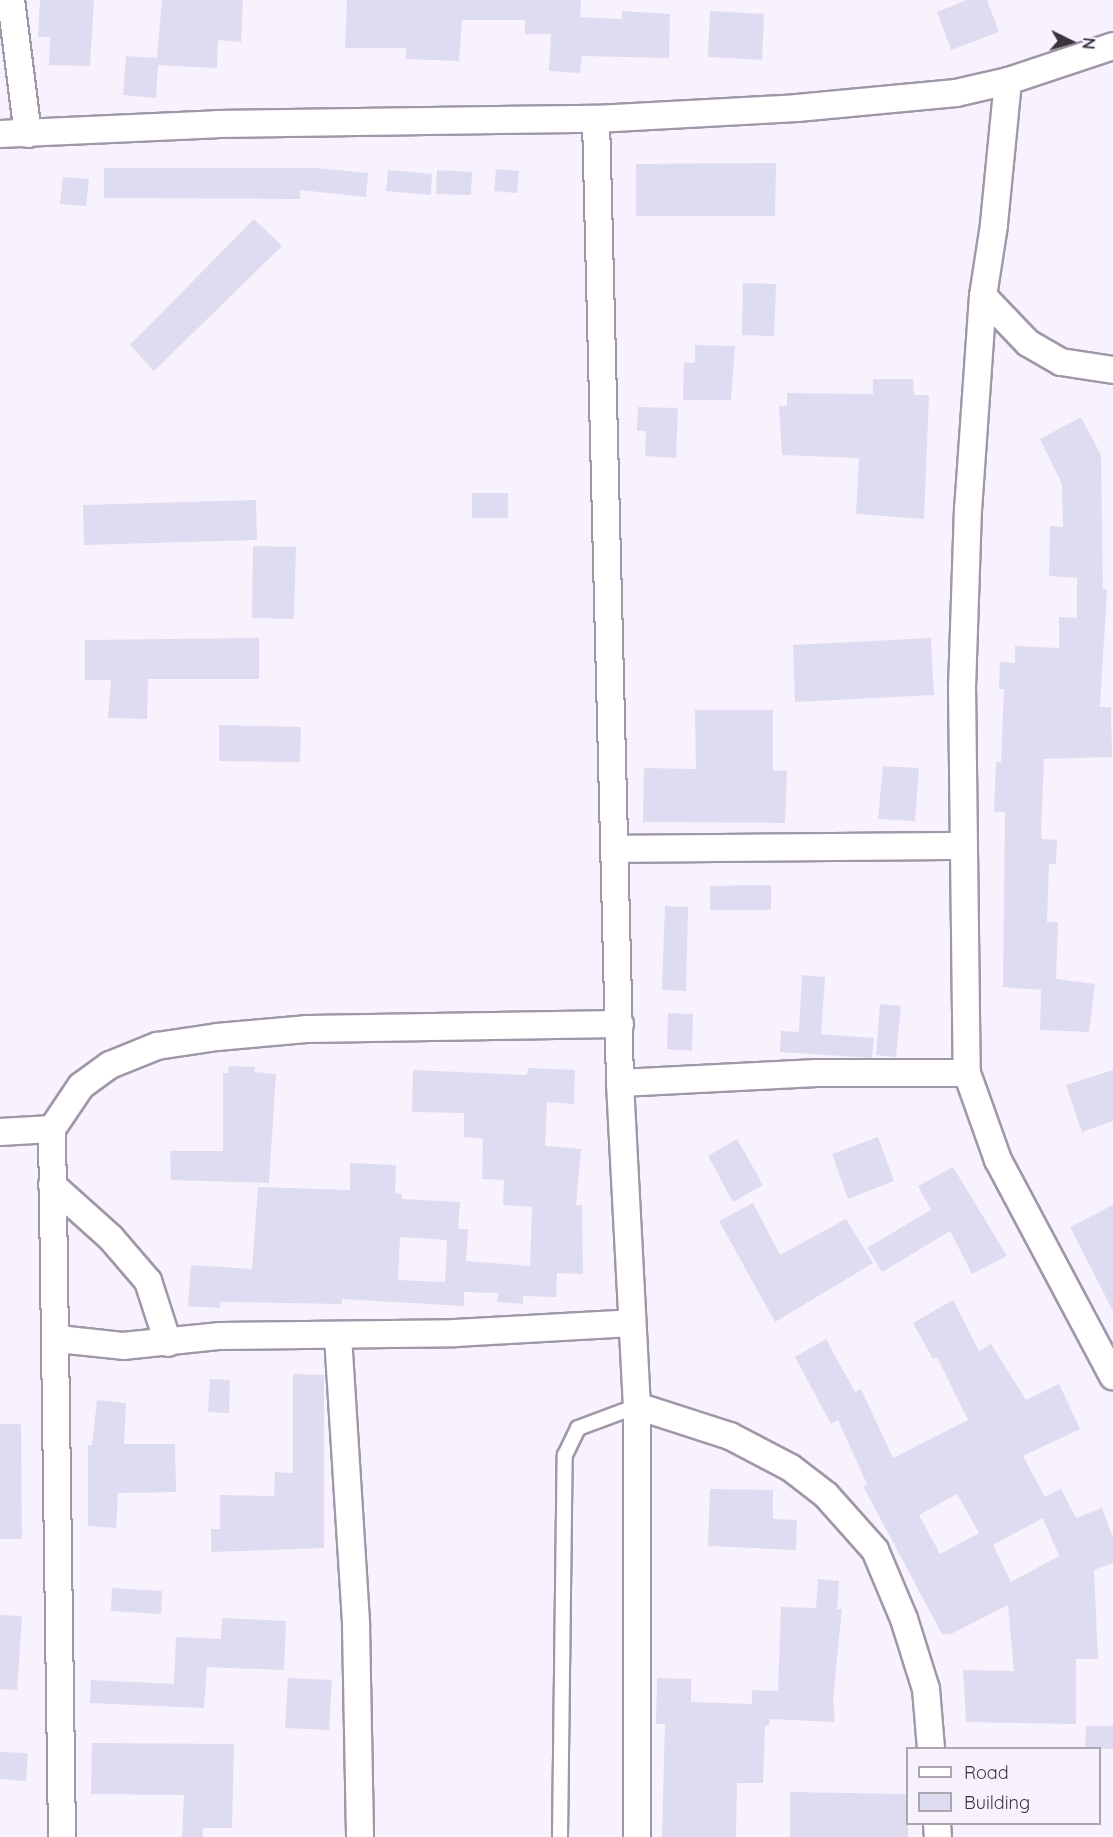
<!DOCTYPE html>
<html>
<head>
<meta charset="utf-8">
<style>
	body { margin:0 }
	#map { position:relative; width:1113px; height:1837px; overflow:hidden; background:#f8f2fe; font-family:Quicksand,sans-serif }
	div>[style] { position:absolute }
	.building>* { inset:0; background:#dedcf1 }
	.roads { filter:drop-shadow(2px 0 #a097a9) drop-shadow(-2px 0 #a097a9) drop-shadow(0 2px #a097a9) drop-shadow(0 -2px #a097a9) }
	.lane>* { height:14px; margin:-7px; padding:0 7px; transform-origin:7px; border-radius:7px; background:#fff }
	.street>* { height:26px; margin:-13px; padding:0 13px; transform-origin:13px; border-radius:13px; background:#fff }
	span { translate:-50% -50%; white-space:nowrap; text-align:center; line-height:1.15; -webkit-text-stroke:6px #f8f2fe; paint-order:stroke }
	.legend { position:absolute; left:906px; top:1747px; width:195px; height:78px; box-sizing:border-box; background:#f8f2fe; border:2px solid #aca6b1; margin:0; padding:8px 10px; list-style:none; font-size:18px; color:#39353d }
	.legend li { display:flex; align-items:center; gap:12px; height:30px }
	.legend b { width:30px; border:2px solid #aca6b1 }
	.north { position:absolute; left:1041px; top:12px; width:60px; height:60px; -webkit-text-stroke:4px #f8f2fe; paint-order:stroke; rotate:95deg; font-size:16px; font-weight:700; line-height:24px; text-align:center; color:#39353d }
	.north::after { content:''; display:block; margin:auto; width:21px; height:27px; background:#39353d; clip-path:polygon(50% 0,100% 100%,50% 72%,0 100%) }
</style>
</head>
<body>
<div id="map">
	<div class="building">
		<i style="clip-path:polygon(40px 0,94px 0,90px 66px,49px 65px,50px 37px,38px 37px)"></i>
		<i style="clip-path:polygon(162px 0,243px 0,241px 42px,218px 40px,217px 68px,158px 65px,156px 98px,123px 95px,126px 56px,157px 58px)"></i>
		<i style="clip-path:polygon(347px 0,581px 0,580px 17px,622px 19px,622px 11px,670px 14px,669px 58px,582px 56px,580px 73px,549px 71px,551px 34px,525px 34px,525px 20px,462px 20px,459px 61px,406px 59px,406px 48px,345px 48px)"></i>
		<i style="clip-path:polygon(967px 0,987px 0,999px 32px,951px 50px,937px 12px)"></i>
		<i style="clip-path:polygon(710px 11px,764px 14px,762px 60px,708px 57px)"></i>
		<i style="clip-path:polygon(776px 163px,775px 216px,636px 216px,636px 164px)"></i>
		<i style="clip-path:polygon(104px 168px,316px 168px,368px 173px,366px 197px,300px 190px,300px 199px,104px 198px)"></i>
		<i style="clip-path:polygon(496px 169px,519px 171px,517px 193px,494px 191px)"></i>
		<i style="clip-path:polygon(388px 170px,432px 174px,431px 195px,386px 191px)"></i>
		<i style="clip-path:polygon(437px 170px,472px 172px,471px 195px,436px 194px)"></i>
		<i style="clip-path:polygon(63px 177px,89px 179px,86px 206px,60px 204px)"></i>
		<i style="clip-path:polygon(254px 219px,282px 246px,154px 371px,130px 345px)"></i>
		<i style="clip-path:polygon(743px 283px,776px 284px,774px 336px,742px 335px)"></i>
		<i style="clip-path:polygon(695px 345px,735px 346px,731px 400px,683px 400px,684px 362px,695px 363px)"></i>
		<i style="clip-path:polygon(873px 379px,913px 379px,914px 395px,929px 395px,924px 519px,856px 514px,859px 458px,782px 455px,779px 406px,787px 406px,787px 393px,873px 394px)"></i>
		<i style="clip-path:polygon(638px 407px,678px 408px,676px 458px,645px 456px,646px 431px,637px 431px)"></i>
		<i style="clip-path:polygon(1081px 417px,1101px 455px,1103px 589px,1107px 590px,1100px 707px,1111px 707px,1112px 757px,1044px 759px,1041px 832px,1042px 839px,1057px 840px,1056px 864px,1049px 864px,1047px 922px,1058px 922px,1056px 979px,1095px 984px,1089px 1032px,1040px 1030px,1041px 990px,1003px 987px,1005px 812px,994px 812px,996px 762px,1001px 762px,1004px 689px,999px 689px,1000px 662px,1015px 663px,1015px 646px,1059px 648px,1059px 617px,1077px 618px,1077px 578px,1049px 576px,1050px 526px,1063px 527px,1062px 484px,1040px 439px)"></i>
		<i style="clip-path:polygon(472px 493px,508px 493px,508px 518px,472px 518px)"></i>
		<i style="clip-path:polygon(256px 500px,257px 540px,84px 545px,83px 505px)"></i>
		<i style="clip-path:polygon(253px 546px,296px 547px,294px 619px,252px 618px)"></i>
		<i style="clip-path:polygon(259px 638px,259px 679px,148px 679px,147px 719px,108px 718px,111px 680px,85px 680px,85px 640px)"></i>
		<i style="clip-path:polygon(931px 638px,934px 695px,795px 702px,793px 645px)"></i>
		<i style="clip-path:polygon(695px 710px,773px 710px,773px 770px,787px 771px,785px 823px,643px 822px,644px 768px,696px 769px)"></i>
		<i style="clip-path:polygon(219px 725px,301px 727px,300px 762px,219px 761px)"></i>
		<i style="clip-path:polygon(883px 766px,919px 768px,915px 821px,878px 819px)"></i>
		<i style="clip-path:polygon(771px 885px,771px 910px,710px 910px,710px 886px)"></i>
		<i style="clip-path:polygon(665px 906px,688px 907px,686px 991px,662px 990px)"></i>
		<i style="clip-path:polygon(802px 975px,825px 977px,821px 1034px,874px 1038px,872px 1058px,780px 1052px,781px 1031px,799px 1032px)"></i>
		<i style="clip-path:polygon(880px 1004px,901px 1006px,896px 1057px,876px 1055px)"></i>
		<i style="clip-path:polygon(668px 1013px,693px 1014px,692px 1051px,667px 1049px)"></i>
		<i style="clip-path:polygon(229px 1066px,255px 1067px,255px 1072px,276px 1074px,269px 1183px,171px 1180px,170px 1151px,223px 1151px,223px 1073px,228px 1073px)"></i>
		<i style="clip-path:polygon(evenodd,528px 1068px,575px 1070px,574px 1104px,547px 1102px,545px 1146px,581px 1149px,576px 1205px,582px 1205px,583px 1274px,557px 1273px,556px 1297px,523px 1296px,523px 1304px,497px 1302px,498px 1293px,464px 1292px,464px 1306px,342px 1299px,342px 1304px,221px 1302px,220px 1308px,188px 1306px,191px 1265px,252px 1269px,258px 1187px,350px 1190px,350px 1163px,396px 1165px,395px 1193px,402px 1194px,402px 1199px,460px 1202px,458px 1229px,468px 1229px,466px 1261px,530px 1266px,532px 1207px,503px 1205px,504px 1180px,482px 1179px,483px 1139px,464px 1137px,464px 1113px,412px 1112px,413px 1070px,527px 1075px,528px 1068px,400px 1237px,447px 1240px,445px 1282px,398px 1280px,400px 1237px)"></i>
		<i style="clip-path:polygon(1113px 1070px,1113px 1121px,1082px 1132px,1066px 1085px)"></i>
		<i style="clip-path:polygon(878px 1137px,894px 1181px,848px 1199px,832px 1154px)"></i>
		<i style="clip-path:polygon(737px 1139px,763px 1185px,733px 1202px,708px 1156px)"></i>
		<i style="clip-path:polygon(953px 1167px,1007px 1256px,972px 1274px,950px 1231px,882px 1272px,867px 1248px,931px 1210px,918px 1186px)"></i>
		<i style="clip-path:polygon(753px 1203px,780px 1255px,846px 1219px,873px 1263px,775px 1322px,719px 1221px)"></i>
		<i style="clip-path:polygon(1113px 1205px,1113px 1311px,1070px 1227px)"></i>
		<i style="clip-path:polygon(evenodd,953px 1300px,979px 1351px,991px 1344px,1026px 1400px,1059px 1384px,1080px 1429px,1023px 1456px,1045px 1497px,1061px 1489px,1076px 1518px,1102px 1508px,1113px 1538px,1113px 1563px,1094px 1570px,1098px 1659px,1076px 1659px,1076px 1724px,966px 1722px,963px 1670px,1014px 1671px,1008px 1605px,951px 1634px,942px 1634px,863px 1486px,867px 1484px,838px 1420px,831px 1424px,795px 1357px,826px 1339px,855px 1392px,861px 1389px,893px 1458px,968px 1420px,937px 1357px,933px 1359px,913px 1323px,953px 1300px,957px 1494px,979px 1533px,940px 1554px,919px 1515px,957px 1494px,953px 1300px,1043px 1518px,1059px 1556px,1011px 1582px,993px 1545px,1043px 1518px)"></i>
		<i style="clip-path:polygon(293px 1374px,324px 1375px,324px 1548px,211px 1552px,211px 1529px,220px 1529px,220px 1495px,274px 1496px,275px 1472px,293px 1473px)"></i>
		<i style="clip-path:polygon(210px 1379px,230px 1380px,229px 1413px,208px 1412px)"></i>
		<i style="clip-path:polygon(97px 1400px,126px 1403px,124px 1444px,175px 1444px,176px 1492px,118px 1493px,116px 1528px,88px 1526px,88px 1445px,92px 1445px)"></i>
		<i style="clip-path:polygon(0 1424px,21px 1424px,22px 1539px,0 1539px)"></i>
		<i style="clip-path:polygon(710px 1489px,773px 1490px,773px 1519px,797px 1520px,796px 1550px,708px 1546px)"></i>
		<i style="clip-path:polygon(818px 1579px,839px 1581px,837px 1609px,842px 1609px,833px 1700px,835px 1722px,770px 1719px,769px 1726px,765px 1726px,763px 1783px,737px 1783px,736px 1837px,662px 1837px,665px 1724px,656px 1724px,657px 1678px,691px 1679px,691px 1702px,752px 1704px,752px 1690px,778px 1691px,781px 1607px,816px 1608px)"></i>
		<i style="clip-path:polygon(112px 1588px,162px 1591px,161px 1614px,111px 1611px)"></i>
		<i style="clip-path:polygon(0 1615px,22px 1616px,17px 1690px,0 1689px)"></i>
		<i style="clip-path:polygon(222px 1618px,286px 1621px,284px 1670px,207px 1667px,204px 1708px,90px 1703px,91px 1680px,174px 1684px,176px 1637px,221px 1639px)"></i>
		<i style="clip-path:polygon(288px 1678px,332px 1680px,329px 1730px,285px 1728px)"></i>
		<i style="clip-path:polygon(1086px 1726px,1113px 1726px,1113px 1749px,1085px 1749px)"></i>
		<i style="clip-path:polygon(92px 1743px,234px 1744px,232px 1828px,203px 1828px,203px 1837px,182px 1837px,184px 1795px,91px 1794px)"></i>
		<i style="clip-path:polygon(0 1752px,28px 1753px,26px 1781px,0 1779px)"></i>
		<i style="clip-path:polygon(790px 1792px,908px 1794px,908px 1837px,790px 1837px)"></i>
	</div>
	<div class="roads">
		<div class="lane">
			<i style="left:560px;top:1837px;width:382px;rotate:-89.3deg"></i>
			<i style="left:565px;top:1455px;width:30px;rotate:-64deg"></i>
			<i style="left:578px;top:1428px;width:63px;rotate:-20.4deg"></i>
		</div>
		<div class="street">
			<i style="left:11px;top:0;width:135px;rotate:82.8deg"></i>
			<i style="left:1008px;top:81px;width:145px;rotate:95.6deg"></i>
			<i style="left:994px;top:225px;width:72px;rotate:98.8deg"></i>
			<i style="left:983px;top:296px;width:213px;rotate:94deg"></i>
			<i style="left:968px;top:508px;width:178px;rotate:91.9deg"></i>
			<i style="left:962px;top:686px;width:387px;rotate:89.3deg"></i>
			<i style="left:967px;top:1073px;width:92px;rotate:70.4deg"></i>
			<i style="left:998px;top:1160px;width:245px;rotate:62deg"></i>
			<i style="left:596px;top:119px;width:964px;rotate:88.57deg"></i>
			<i style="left:620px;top:1083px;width:323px;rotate:87deg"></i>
			<i style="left:637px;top:1406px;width:431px;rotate:90deg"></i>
			<i style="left:0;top:134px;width:217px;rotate:-2.6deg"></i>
			<i style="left:217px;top:124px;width:379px;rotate:-0.8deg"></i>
			<i style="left:596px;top:119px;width:201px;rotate:-3.1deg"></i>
			<i style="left:797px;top:108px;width:160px;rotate:-5.4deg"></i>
			<i style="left:956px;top:93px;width:53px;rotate:-13deg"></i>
			<i style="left:1008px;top:81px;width:111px;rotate:-18.4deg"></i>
			<i style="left:983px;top:296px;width:65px;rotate:46.2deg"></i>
			<i style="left:1028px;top:343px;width:38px;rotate:30deg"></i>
			<i style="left:1061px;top:362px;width:53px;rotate:8.7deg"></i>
			<i style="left:615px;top:849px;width:349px;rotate:-0.5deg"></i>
			<i style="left:620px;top:1083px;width:197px;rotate:-2.9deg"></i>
			<i style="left:817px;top:1073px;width:150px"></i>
			<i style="left:0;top:1132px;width:52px;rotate:-3.3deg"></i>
			<i style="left:52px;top:1185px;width:79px;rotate:41.9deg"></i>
			<i style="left:111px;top:1238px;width:57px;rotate:49.3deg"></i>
			<i style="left:148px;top:1281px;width:65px;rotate:72.1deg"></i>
			<i style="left:338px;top:1336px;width:291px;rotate:86.4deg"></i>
			<i style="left:356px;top:1626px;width:211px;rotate:88.9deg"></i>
			<i style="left:58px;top:1339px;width:65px;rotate:6.1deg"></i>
			<i style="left:123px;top:1346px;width:98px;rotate:-5.9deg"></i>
			<i style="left:220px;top:1336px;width:235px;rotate:-0.7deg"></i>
			<i style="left:455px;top:1333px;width:177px;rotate:-3.2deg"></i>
			<i style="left:637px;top:1406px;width:98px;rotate:17.9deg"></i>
			<i style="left:730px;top:1436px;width:69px;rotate:27.7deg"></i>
			<i style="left:791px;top:1468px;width:44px;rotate:37.6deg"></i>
			<i style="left:826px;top:1495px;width:74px;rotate:48.3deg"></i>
			<i style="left:875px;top:1550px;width:75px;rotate:67.2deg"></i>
			<i style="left:904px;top:1619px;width:73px;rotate:72.6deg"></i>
			<i style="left:926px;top:1689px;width:59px;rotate:85.2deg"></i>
			<i style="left:937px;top:1824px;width:13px;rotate:86deg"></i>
			<i style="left:62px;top:1837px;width:708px;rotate:-90.81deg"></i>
			<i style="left:52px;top:1129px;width:52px;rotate:-56deg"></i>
			<i style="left:81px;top:1086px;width:36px;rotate:-36deg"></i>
			<i style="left:110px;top:1065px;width:51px;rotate:-22deg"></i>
			<i style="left:157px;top:1046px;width:61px;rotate:-8.5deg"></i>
			<i style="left:217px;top:1037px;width:89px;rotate:-5.1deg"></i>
			<i style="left:306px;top:1029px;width:314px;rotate:-0.9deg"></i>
		</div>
	</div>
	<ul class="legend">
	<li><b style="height:8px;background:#fff"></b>Road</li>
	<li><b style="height:16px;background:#dedcf1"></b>Building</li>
	</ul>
	<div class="north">N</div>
</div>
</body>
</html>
